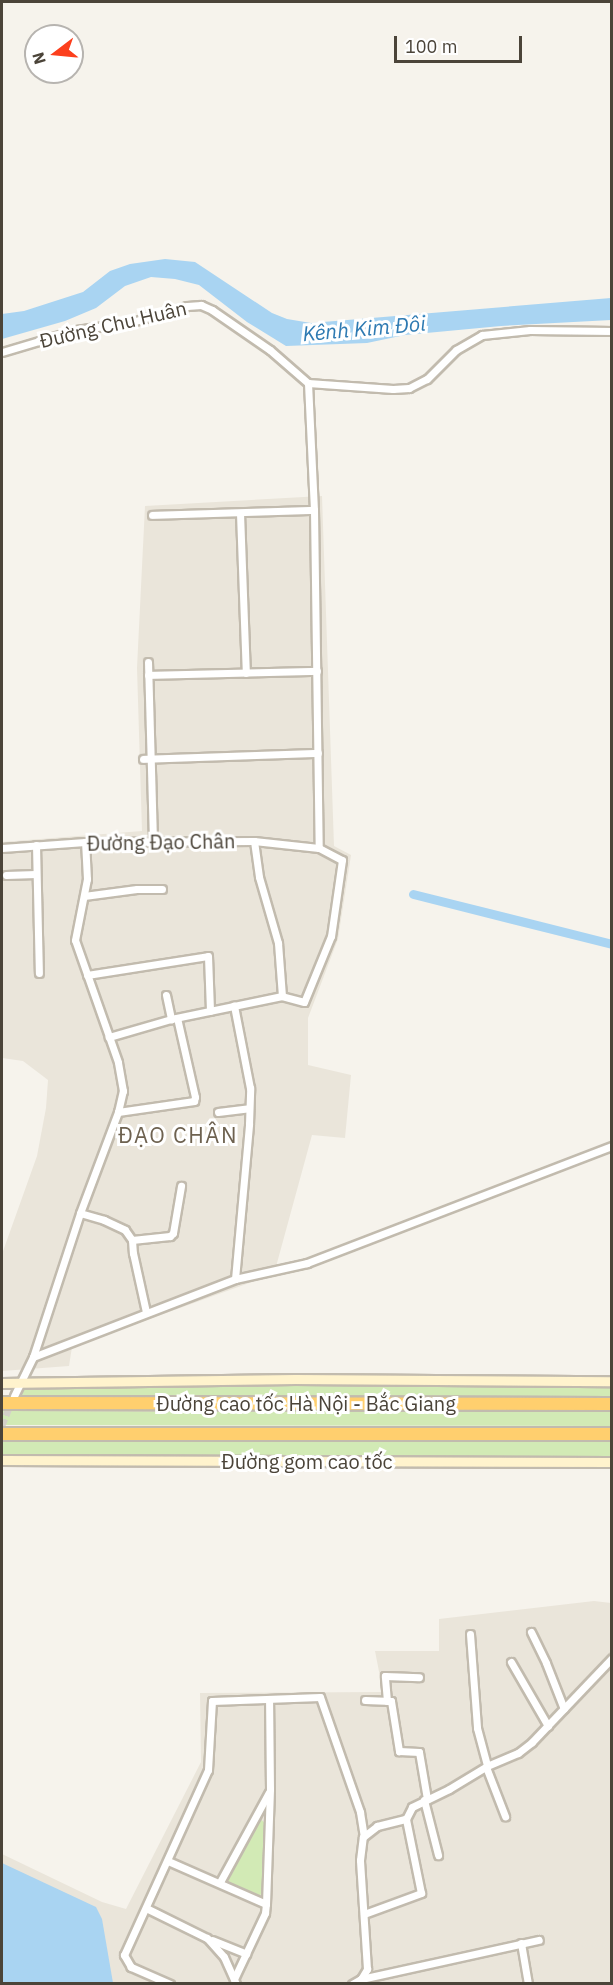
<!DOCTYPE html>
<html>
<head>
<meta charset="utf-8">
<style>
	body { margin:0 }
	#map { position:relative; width:613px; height:1985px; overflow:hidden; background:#f6f3ec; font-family:"IBM Plex Sans",sans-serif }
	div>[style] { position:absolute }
	.residential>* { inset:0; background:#eae5da }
	.green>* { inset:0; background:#d2eab5 }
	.water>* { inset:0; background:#a9d4f2 }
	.canal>* { height:9px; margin:-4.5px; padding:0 4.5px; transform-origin:4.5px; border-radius:4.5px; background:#a9d4f2 }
	.minor-tunnel>* { height:7px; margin-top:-3.5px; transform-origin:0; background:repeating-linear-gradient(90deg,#d4d0c8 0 7px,transparent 0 10.5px) }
	.roads { filter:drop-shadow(2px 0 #c2bbae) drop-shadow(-2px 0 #c2bbae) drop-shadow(0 2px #c2bbae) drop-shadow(0 -2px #c2bbae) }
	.minor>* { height:7px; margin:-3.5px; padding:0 3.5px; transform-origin:3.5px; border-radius:3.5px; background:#fff }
	.secondary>* { height:9px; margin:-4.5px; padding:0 4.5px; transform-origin:4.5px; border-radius:4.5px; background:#fff3cd }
	.motorway>* { height:12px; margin:-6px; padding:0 6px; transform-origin:6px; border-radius:6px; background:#ffcf6e }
	span { translate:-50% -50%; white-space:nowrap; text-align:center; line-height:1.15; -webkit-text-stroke:6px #fff; paint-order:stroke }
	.street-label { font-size:20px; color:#4b4439 }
	.water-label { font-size:21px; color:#2e7ab2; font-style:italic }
	.quarter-label { font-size:22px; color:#6e6250; letter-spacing:1.5px }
	.frame { position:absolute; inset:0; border:3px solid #4b4439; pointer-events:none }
	.north { position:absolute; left:24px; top:24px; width:60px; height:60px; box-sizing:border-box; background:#fff; border:2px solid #b7b4b0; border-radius:50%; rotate:254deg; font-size:16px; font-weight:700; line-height:24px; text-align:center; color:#4b4439 }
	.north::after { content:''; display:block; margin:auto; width:21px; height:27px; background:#fc3f1d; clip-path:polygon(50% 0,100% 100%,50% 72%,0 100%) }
	.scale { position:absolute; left:394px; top:36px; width:128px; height:27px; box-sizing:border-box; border:3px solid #4b4439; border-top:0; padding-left:8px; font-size:18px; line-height:21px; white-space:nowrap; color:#4b4439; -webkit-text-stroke:4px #fff; paint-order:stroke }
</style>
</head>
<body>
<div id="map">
	<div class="residential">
		<i style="clip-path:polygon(322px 496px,334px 846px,351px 855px,338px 939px,308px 1018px,308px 1065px,351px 1075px,345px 1138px,312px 1135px,274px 1274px,72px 1347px,69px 1366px,2px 1371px,2px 1254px,37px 1156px,46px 1108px,48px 1080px,23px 1061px,2px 1058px,2px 842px,142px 831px,137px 668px,145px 506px)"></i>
		<i style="clip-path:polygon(594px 1601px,611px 1603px,611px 1983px,2px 1983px,2px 1854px,102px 1902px,126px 1909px,201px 1762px,200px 1693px,383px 1692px,375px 1651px,439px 1651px,439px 1619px)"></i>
	</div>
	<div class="green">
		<i style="clip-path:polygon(290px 1386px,612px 1386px,611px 1399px,284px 1396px,17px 1398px,16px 1396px,26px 1388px)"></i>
		<i style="clip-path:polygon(2px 1411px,611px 1412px,612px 1426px,2px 1425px)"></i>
		<i style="clip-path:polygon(2px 1440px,611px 1441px,612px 1456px,3px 1456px)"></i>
		<i style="clip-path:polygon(259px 1818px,265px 1823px,264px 1888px,260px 1896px,230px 1884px,228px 1878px)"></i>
	</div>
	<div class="water">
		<i style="clip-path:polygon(165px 259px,195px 262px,272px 313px,287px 319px,311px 323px,611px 298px,611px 320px,501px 326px,405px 335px,367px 343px,286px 346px,247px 322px,199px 285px,175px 279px,151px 277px,125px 286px,96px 308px,65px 321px,2px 339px,2px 314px,24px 311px,83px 292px,110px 271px,130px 264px)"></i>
		<i style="clip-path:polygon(2px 1863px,96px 1907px,102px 1919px,113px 1983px,2px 1983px)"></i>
	</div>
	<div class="canal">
		<i style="left:413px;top:894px;width:205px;rotate:14.1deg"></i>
	</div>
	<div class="minor-tunnel">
		<i style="left:2px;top:1425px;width:24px;rotate:-68deg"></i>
	</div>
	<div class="roads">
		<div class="minor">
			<i style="left:2px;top:352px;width:77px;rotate:-16.6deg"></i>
			<i style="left:76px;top:330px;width:57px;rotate:-8.1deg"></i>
			<i style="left:132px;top:322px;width:57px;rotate:-16.2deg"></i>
			<i style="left:187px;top:306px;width:14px;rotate:-4deg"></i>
			<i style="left:201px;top:305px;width:12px;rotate:24deg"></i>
			<i style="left:212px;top:310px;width:70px;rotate:34.6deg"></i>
			<i style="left:270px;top:350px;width:50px;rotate:41deg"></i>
			<i style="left:308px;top:383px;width:127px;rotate:87.3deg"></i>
			<i style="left:314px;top:510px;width:338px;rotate:89.2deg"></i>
			<i style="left:308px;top:383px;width:85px;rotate:4deg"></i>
			<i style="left:393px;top:389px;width:16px;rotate:-4deg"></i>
			<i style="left:409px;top:388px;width:20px;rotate:-27deg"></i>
			<i style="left:427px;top:379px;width:41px;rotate:-45deg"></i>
			<i style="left:456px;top:350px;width:30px;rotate:-30deg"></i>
			<i style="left:482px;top:335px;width:48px;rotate:-5.9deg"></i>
			<i style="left:530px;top:330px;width:82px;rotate:0.7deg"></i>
			<i style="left:240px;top:513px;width:160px;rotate:87.9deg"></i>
			<i style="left:152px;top:515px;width:162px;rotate:-1.8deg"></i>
			<i style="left:148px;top:662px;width:180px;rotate:88.4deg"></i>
			<i style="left:148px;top:675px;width:169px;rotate:-1.4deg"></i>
			<i style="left:143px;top:759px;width:175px;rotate:-2deg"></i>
			<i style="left:254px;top:841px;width:36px;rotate:82deg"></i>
			<i style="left:259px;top:877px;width:69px;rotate:73.9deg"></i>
			<i style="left:278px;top:943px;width:53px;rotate:85.7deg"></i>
			<i style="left:36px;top:845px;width:128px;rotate:88.7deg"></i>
			<i style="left:2px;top:848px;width:83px;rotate:-4.1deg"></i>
			<i style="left:85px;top:842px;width:169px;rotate:-0.3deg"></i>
			<i style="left:254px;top:841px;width:65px;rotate:6.1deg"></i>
			<i style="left:319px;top:848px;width:26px;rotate:28deg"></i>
			<i style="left:342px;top:860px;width:77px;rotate:98.2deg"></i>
			<i style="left:331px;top:936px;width:71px;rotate:112.2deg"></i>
			<i style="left:304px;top:1002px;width:23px;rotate:-165deg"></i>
			<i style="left:282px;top:996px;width:113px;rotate:168.3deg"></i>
			<i style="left:171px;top:1019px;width:65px;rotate:163.8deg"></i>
			<i style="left:6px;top:875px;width:30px;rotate:-2deg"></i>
			<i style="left:84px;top:896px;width:53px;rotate:-7.5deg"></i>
			<i style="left:137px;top:889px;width:25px"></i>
			<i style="left:87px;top:975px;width:122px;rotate:-8.9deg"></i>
			<i style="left:208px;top:956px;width:55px;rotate:87.9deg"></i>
			<i style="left:166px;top:995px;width:25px;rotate:78deg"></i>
			<i style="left:118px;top:1112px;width:77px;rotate:-8.2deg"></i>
			<i style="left:194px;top:1101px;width:4px;rotate:-76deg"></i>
			<i style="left:195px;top:1097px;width:81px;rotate:-102.8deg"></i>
			<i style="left:218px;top:1112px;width:31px;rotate:-7deg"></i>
			<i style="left:80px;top:1213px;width:25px;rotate:16deg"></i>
			<i style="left:104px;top:1220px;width:23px;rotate:25deg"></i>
			<i style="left:125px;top:1230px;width:12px;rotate:55deg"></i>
			<i style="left:132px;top:1240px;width:13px;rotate:86deg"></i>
			<i style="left:133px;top:1253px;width:60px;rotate:77.6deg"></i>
			<i style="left:132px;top:1240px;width:38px;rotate:-6deg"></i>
			<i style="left:170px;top:1236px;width:4px;rotate:-45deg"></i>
			<i style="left:173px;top:1233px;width:48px;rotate:-80.3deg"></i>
			<i style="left:235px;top:1279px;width:74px;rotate:-12.5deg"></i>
			<i style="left:307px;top:1263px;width:327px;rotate:-21deg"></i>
			<i style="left:33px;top:1357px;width:217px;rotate:-21.1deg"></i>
			<i style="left:235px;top:1279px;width:156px;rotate:-84.8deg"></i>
			<i style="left:249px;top:1124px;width:36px;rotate:-88deg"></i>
			<i style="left:250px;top:1088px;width:84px;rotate:-101deg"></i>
			<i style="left:14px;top:1396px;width:43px;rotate:-64deg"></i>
			<i style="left:33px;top:1357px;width:151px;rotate:-71.9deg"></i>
			<i style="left:80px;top:1213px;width:108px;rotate:-69.4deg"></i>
			<i style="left:118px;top:1112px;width:22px;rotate:-77deg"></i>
			<i style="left:123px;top:1091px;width:29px;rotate:-100deg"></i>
			<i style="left:118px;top:1062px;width:129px;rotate:-109.4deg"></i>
			<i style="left:75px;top:940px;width:62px;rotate:-78.9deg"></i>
			<i style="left:87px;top:879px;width:37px;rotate:-93deg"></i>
			<i style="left:531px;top:1632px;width:34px;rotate:64deg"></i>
			<i style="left:546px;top:1663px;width:49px;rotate:68.6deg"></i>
			<i style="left:470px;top:1634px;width:94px;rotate:85.7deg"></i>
			<i style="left:477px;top:1728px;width:39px;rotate:75deg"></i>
			<i style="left:511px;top:1662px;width:74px;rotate:60deg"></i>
			<i style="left:365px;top:1700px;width:26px;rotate:2deg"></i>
			<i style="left:391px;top:1701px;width:51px;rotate:80.9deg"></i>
			<i style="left:399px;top:1751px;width:20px;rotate:3deg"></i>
			<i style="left:419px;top:1752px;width:48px;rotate:80.3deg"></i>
			<i style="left:387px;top:1701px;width:25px;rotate:-95deg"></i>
			<i style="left:385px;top:1676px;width:34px;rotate:2deg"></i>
			<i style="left:486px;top:1767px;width:53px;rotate:68.8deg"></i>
			<i style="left:424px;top:1800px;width:57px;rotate:75.7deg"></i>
			<i style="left:168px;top:1861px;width:107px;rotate:23.7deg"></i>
			<i style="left:220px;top:1882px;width:102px;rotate:-61.4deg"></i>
			<i style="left:146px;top:1908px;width:68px;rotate:26.2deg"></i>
			<i style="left:207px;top:1938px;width:25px;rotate:48deg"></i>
			<i style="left:224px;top:1957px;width:30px;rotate:66deg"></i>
			<i style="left:364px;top:1914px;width:61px;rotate:-20.2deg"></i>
			<i style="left:421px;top:1893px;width:76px;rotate:-101.5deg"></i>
			<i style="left:212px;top:1940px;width:37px;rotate:22deg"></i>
			<i style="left:521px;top:1943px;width:42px;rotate:80.3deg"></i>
			<i style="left:234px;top:1979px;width:73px;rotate:-64.8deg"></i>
			<i style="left:265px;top:1913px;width:9px;rotate:-84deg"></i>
			<i style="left:266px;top:1904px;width:115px;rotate:-88deg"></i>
			<i style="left:270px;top:1789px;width:90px;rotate:-90.6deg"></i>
			<i style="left:361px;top:1979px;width:182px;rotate:-12.4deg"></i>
			<i style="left:170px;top:1984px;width:43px;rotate:-156.4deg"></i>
			<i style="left:131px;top:1967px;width:14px;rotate:-120deg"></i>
			<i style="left:124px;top:1955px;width:203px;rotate:-65.6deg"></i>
			<i style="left:208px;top:1770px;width:69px;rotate:-86.7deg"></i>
			<i style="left:212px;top:1701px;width:108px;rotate:-2.1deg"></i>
			<i style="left:320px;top:1697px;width:122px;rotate:70.8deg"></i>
			<i style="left:360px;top:1812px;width:24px;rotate:81deg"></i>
			<i style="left:352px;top:1984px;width:10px;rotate:-29deg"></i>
			<i style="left:361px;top:1979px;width:12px;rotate:-59deg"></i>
			<i style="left:367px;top:1969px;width:109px;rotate:-93.7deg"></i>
			<i style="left:360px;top:1860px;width:23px;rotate:-83deg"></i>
			<i style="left:363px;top:1837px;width:18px;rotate:-38deg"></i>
			<i style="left:377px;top:1826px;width:30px;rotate:-14deg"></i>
			<i style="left:406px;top:1819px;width:13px;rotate:-63deg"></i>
			<i style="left:412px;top:1807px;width:41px;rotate:-25.9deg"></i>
			<i style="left:449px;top:1789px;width:44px;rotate:-31.2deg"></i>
			<i style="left:487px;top:1766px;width:34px;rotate:-23deg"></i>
			<i style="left:518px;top:1753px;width:18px;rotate:-38deg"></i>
			<i style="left:532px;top:1742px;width:116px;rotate:-46.4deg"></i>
		</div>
		<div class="secondary">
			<i style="left:2px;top:1383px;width:293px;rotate:-0.8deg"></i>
			<i style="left:295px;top:1379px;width:317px;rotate:0.4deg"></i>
			<i style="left:2px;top:1460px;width:610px;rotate:0.19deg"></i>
		</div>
		<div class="motorway">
			<i style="left:2px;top:1403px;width:610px;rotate:0.09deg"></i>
			<i style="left:2px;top:1434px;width:610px"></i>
		</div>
	</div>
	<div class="street-label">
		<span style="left:113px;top:324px;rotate:-13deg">Đường Chu Huân</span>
		<span style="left:161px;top:842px;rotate:-1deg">Đường Đạo Chân</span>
		<span style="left:306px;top:1403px">Đường cao tốc Hà Nội - Bắc Giang</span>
		<span style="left:307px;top:1461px">Đường gom cao tốc</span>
	</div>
	<div class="water-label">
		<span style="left:364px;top:328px;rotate:-5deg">Kênh Kim Đôi</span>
	</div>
	<div class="quarter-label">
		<span style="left:178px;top:1135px">ĐẠO CHÂN</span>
	</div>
	<div class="frame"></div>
	<div class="north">N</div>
	<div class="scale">100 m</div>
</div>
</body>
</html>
